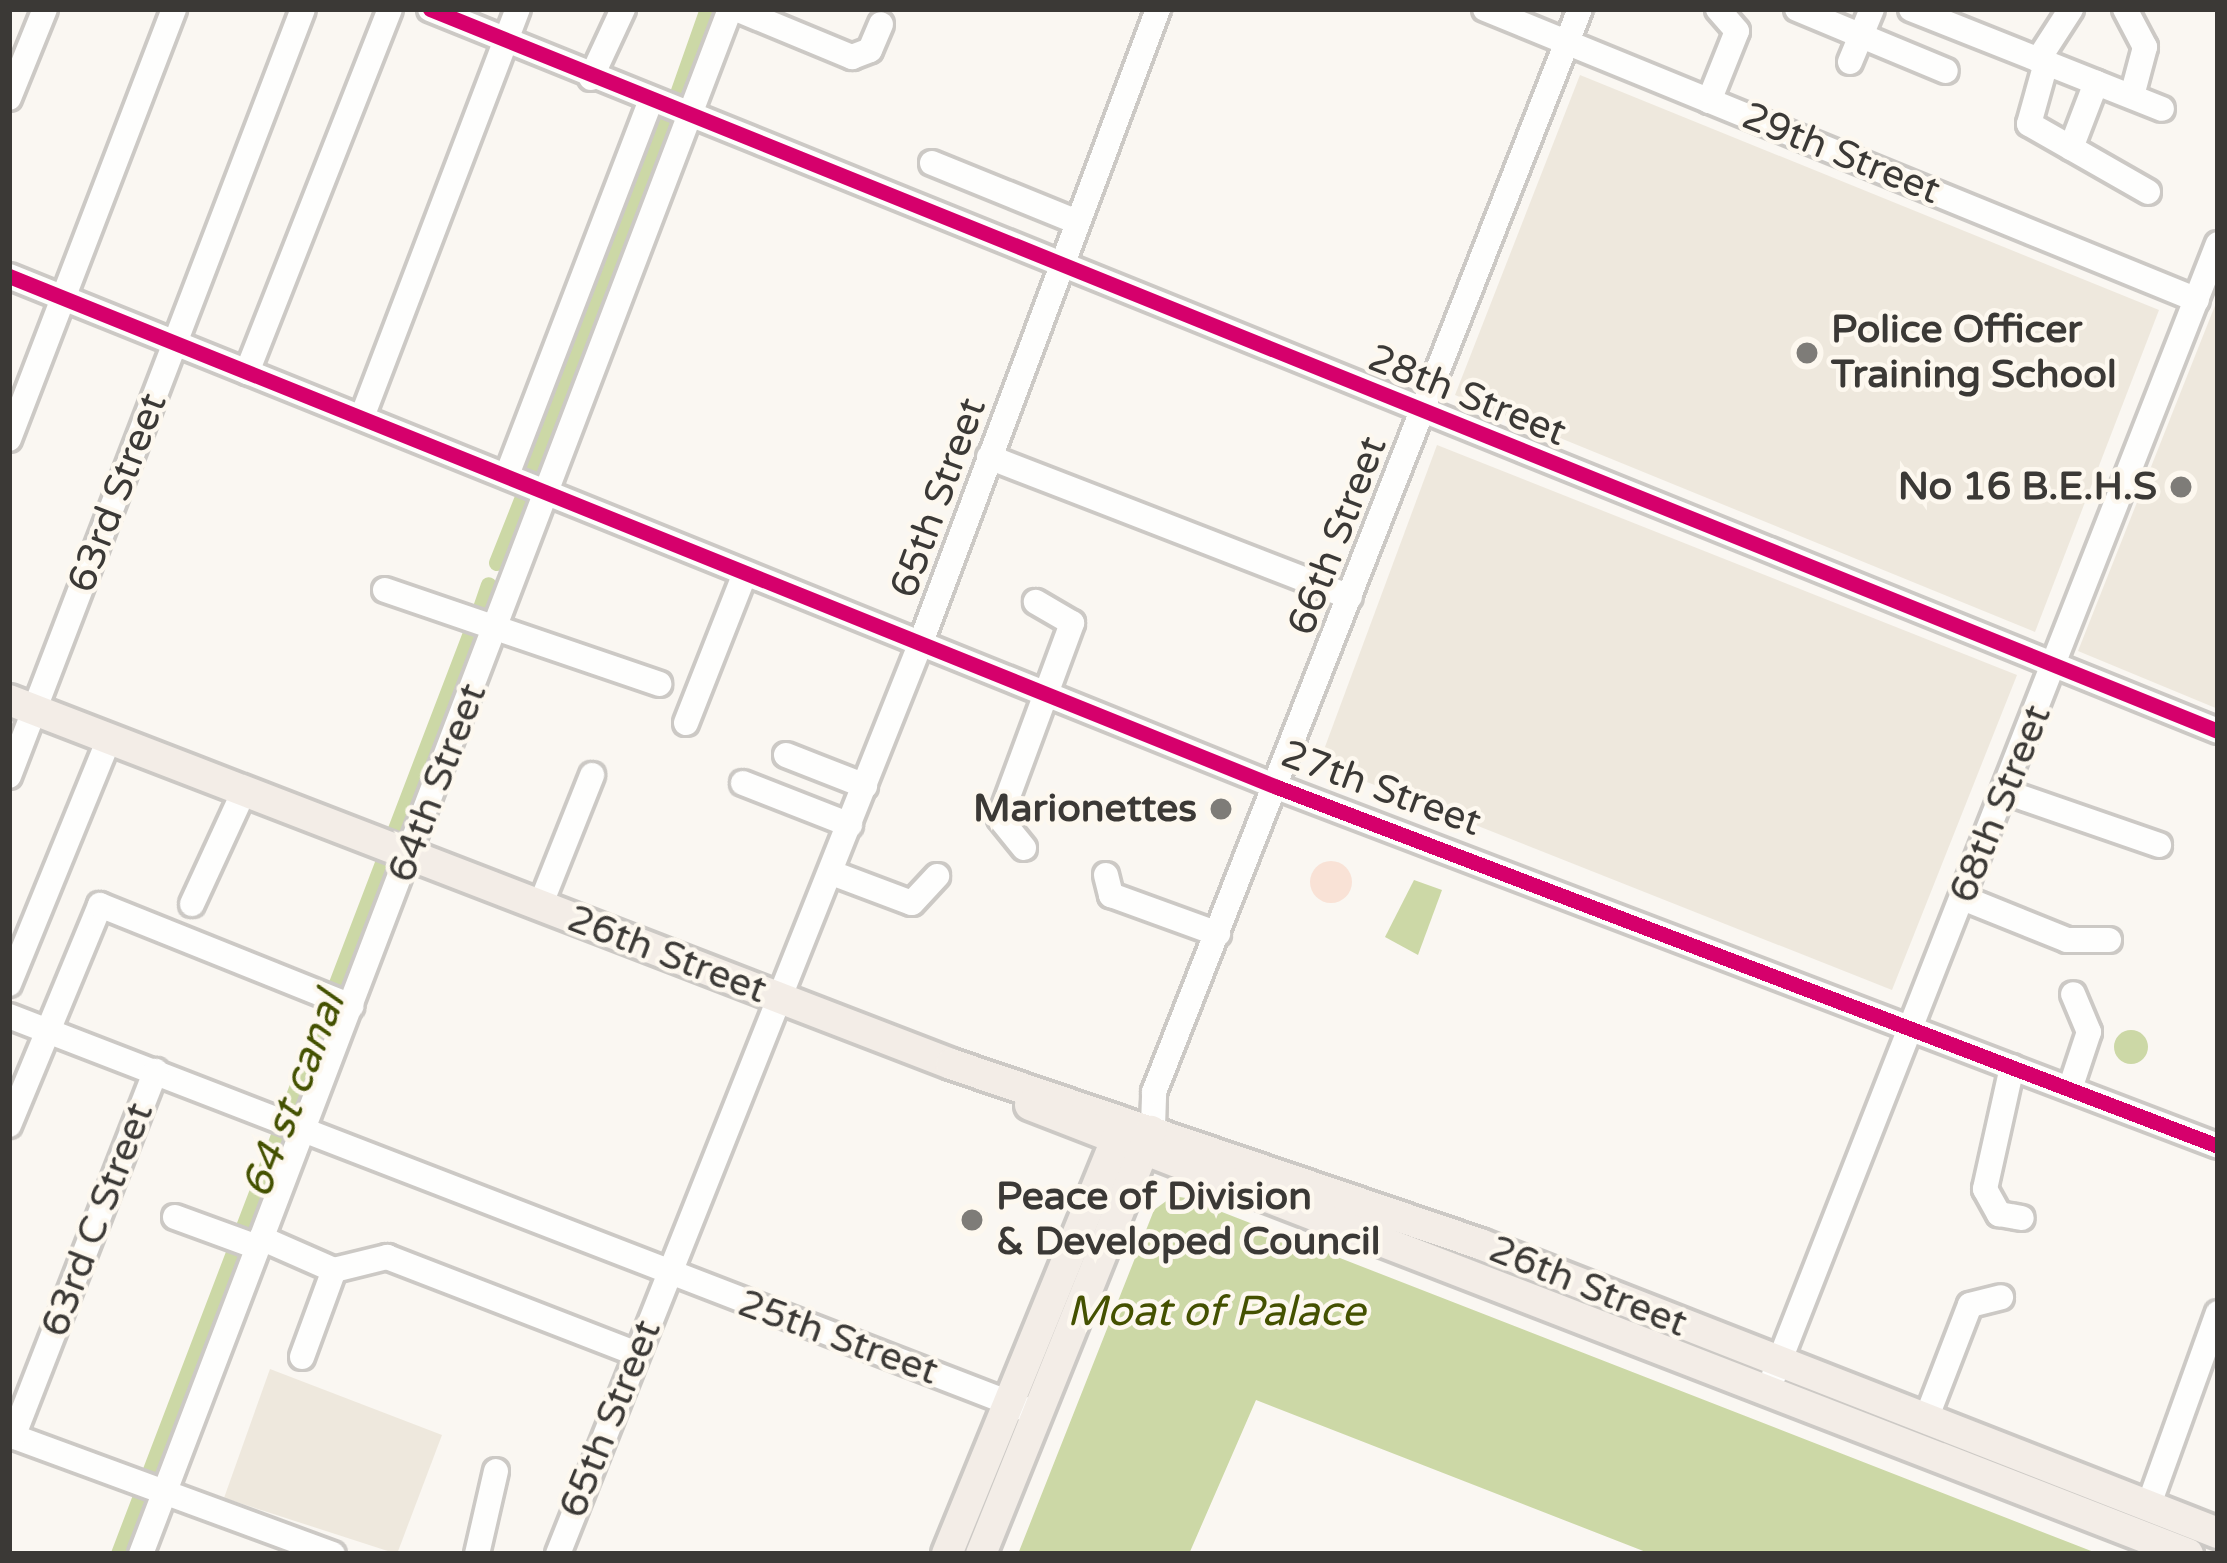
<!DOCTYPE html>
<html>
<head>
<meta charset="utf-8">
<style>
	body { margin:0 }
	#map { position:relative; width:2227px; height:1563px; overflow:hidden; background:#faf7f2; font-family:"Varela Round",sans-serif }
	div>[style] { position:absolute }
	.built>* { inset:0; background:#eee8dd }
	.green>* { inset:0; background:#f9e2d6 }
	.round { border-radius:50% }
	.water>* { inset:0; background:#ccd8a6 }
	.canal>* { height:16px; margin:-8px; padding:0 8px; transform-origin:8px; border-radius:8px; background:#ccd8a6 }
	.roads { filter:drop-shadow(3px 0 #ccc9c5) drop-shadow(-3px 0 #ccc9c5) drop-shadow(0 3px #ccc9c5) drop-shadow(0 -3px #ccc9c5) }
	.minor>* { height:24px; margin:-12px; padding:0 12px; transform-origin:12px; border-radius:12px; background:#fefefd }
	.major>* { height:30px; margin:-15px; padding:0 15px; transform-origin:15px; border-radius:15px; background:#f3ede7 }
	.cycleway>* { height:15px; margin:-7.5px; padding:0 7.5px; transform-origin:7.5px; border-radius:7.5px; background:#d6006c }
	.dots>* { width:33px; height:33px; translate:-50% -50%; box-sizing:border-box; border:6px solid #fdf8ef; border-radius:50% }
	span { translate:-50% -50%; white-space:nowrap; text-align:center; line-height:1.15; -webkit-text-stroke:9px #fdf8ef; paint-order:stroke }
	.street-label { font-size:39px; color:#3b3936 }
	.poi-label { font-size:39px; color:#3b3936; font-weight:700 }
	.left { translate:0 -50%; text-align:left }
	.right { translate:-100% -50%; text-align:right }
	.water-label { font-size:42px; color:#445100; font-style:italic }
	.frame { position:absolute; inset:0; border:12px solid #3b3936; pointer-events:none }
</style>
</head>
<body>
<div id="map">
	<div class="built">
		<i style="clip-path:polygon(1580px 75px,2159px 310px,2035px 632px,1455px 395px)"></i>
		<i style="clip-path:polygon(2218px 298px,2218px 709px,2078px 651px)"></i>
		<i style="clip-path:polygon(1437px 445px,2017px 675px,1892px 990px,1319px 763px)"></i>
		<i style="clip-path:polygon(270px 1369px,442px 1435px,397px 1554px,224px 1498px)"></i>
	</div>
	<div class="green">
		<i class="round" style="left:1310px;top:861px;width:42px;height:42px"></i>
	</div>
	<div class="water">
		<i style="clip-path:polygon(1414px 880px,1442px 890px,1418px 955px,1385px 937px)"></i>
		<i class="round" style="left:2114px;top:1030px;width:34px;height:34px"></i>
		<i style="clip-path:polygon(1173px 1196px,1186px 1198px,2099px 1554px,1651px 1554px,1256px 1400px,1189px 1554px,1018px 1554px,1154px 1210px)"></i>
	</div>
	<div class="canal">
		<i style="left:678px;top:94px;width:90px;rotate:-70.6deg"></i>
		<i style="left:533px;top:470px;width:372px;rotate:-69deg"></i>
		<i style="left:497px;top:563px;width:68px;rotate:-68.4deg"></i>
		<i style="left:481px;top:608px;width:24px;rotate:-71deg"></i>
		<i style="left:119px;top:1554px;width:983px;rotate:-69.08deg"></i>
	</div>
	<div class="roads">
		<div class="minor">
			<i style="left:430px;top:9px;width:1928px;rotate:21.99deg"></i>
			<i style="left:736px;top:9px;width:126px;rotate:22.5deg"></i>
			<i style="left:852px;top:57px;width:19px;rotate:-21deg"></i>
			<i style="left:870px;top:50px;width:28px;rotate:-67deg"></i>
			<i style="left:1485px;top:9px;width:769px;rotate:22.23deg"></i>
			<i style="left:1797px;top:9px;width:161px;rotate:22.6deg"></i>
			<i style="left:1911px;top:9px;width:270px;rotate:21.7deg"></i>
			<i style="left:2125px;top:9px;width:43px;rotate:62.2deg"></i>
			<i style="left:2145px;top:47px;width:51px;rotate:104.9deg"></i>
			<i style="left:2038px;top:60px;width:61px;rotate:-57.1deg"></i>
			<i style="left:1850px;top:62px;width:57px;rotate:-67.5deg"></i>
			<i style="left:2046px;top:63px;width:63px;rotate:105.6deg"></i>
			<i style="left:2029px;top:124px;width:137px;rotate:29.7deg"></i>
			<i style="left:591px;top:78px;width:76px;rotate:-65.1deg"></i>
			<i style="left:9px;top:98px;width:96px;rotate:-68deg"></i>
			<i style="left:1709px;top:101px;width:75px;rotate:-68.2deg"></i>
			<i style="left:1737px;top:31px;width:29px;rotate:-131deg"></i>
			<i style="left:2071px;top:148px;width:70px;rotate:-69deg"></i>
			<i style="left:932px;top:163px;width:157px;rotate:22.1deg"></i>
			<i style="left:9px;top:276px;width:1367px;rotate:21.95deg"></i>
			<i style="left:1277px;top:787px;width:1007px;rotate:20.88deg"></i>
			<i style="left:247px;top:372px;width:390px;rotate:-68.5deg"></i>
			<i style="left:362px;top:417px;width:437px;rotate:-69.1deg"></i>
			<i style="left:9px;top:439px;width:461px;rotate:-69deg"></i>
			<i style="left:989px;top:457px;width:387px;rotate:21.2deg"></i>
			<i style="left:507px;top:475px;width:399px;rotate:-69deg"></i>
			<i style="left:385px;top:590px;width:290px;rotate:18.9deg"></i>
			<i style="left:686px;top:723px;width:161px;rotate:-68.5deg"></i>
			<i style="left:786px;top:755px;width:85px;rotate:21.4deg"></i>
			<i style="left:9px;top:776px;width:821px;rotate:-69.03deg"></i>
			<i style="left:743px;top:783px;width:115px;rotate:21.4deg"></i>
			<i style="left:2006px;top:792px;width:162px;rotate:19.1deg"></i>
			<i style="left:1024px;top:848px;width:38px;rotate:-129deg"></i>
			<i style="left:1000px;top:818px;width:208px;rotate:-69.7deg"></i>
			<i style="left:1072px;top:623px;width:42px;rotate:-149.7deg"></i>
			<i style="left:832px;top:873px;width:85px;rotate:20.6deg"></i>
			<i style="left:912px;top:903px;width:37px;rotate:-47deg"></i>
			<i style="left:1106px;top:875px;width:21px;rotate:76deg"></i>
			<i style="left:1111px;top:895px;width:114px;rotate:20deg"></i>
			<i style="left:1963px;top:898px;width:112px;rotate:22deg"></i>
			<i style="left:2067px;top:940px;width:42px"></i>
			<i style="left:192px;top:904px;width:124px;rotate:-65.3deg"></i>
			<i style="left:540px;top:906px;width:141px;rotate:-68.3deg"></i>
			<i style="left:9px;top:984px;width:265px;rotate:-67.8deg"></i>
			<i style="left:9px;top:1016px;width:1089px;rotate:21.15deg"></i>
			<i style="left:2012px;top:1067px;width:125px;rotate:102.5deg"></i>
			<i style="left:1985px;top:1189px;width:29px;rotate:61deg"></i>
			<i style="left:1999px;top:1214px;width:23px;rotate:10deg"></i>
			<i style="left:2070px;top:1089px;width:60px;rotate:-71.6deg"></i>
			<i style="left:2089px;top:1032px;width:41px;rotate:-112.8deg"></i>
			<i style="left:9px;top:1125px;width:238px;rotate:-67.5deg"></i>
			<i style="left:100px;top:905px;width:271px;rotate:21.9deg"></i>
			<i style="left:1153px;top:1126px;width:34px;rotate:-88deg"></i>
			<i style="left:1154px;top:1092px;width:1164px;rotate:-68.53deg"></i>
			<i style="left:175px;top:1217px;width:87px;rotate:20.1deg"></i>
			<i style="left:261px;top:1238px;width:80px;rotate:23.7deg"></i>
			<i style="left:334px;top:1270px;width:55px;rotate:-13.8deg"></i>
			<i style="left:387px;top:1257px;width:268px;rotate:21.2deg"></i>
			<i style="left:302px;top:1357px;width:93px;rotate:-69.8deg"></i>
			<i style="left:1774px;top:1375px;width:1215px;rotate:-68.57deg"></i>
			<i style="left:1926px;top:1419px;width:122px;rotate:-68.9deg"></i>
			<i style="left:1970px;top:1305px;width:32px;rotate:-14deg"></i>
			<i style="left:9px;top:1435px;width:345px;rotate:20.2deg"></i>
			<i style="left:13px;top:1437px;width:393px;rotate:-68.7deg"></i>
			<i style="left:2148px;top:1507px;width:206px;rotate:-70.2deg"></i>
			<i style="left:141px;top:1554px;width:1653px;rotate:-69.13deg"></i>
			<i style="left:477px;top:1554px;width:85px;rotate:-77.1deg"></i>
			<i style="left:558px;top:1554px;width:978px;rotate:-68.29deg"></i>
			<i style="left:920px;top:645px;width:679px;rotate:-69.48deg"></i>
		</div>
		<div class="major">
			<i style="left:9px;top:700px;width:1010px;rotate:21.13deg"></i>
			<i style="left:951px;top:1064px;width:559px;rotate:18.79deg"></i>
			<i style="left:1480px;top:1244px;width:793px;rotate:21.39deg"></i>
			<i style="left:1030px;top:1105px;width:1242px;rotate:21.19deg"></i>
			<i style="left:947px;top:1554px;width:466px;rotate:-67.8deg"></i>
			<i style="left:981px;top:1554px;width:456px;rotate:-68.1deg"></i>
		</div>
	</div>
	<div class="cycleway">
		<i style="left:430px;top:9px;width:1928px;rotate:21.99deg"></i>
		<i style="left:9px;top:276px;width:1367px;rotate:21.95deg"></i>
		<i style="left:1277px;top:787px;width:1007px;rotate:20.88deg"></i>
	</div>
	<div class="dots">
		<i style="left:1807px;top:353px;background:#7e7c78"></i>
		<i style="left:2181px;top:487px;background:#7e7c78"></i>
		<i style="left:1221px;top:809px;background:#7e7c78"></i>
		<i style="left:972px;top:1220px;background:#7e7c78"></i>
	</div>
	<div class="street-label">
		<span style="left:1841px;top:154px;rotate:22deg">29th Street</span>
		<span style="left:1467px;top:396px;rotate:22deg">28th Street</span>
		<span style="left:118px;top:493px;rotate:-69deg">63rd Street</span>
		<span style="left:939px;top:498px;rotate:-70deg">65th Street</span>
		<span style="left:1338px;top:536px;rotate:-69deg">66th Street</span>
		<span style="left:438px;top:783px;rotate:-69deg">64th Street</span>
		<span style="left:1381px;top:789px;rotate:20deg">27th Street</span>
		<span style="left:2001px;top:804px;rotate:-68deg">68th Street</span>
		<span style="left:667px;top:955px;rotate:21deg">26th Street</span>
		<span style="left:98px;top:1220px;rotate:-69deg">63rd C Street</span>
		<span style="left:1588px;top:1287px;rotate:22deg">26th Street</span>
		<span style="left:838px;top:1338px;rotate:20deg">25th Street</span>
		<span style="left:611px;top:1419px;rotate:-68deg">65th Street</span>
	</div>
	<div class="poi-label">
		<span class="left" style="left:1831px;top:353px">Police Officer<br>Training School</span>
		<span class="right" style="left:2157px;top:487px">No 16 B.E.H.S</span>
		<span class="right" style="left:1197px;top:809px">Marionettes</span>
		<span class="left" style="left:996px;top:1220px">Peace of Division<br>&amp; Developed Council</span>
	</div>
	<div class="water-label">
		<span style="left:294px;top:1095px;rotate:-69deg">64 st canal</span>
		<span style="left:1216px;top:1312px">Moat of Palace</span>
	</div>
	<div class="frame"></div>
</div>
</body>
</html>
